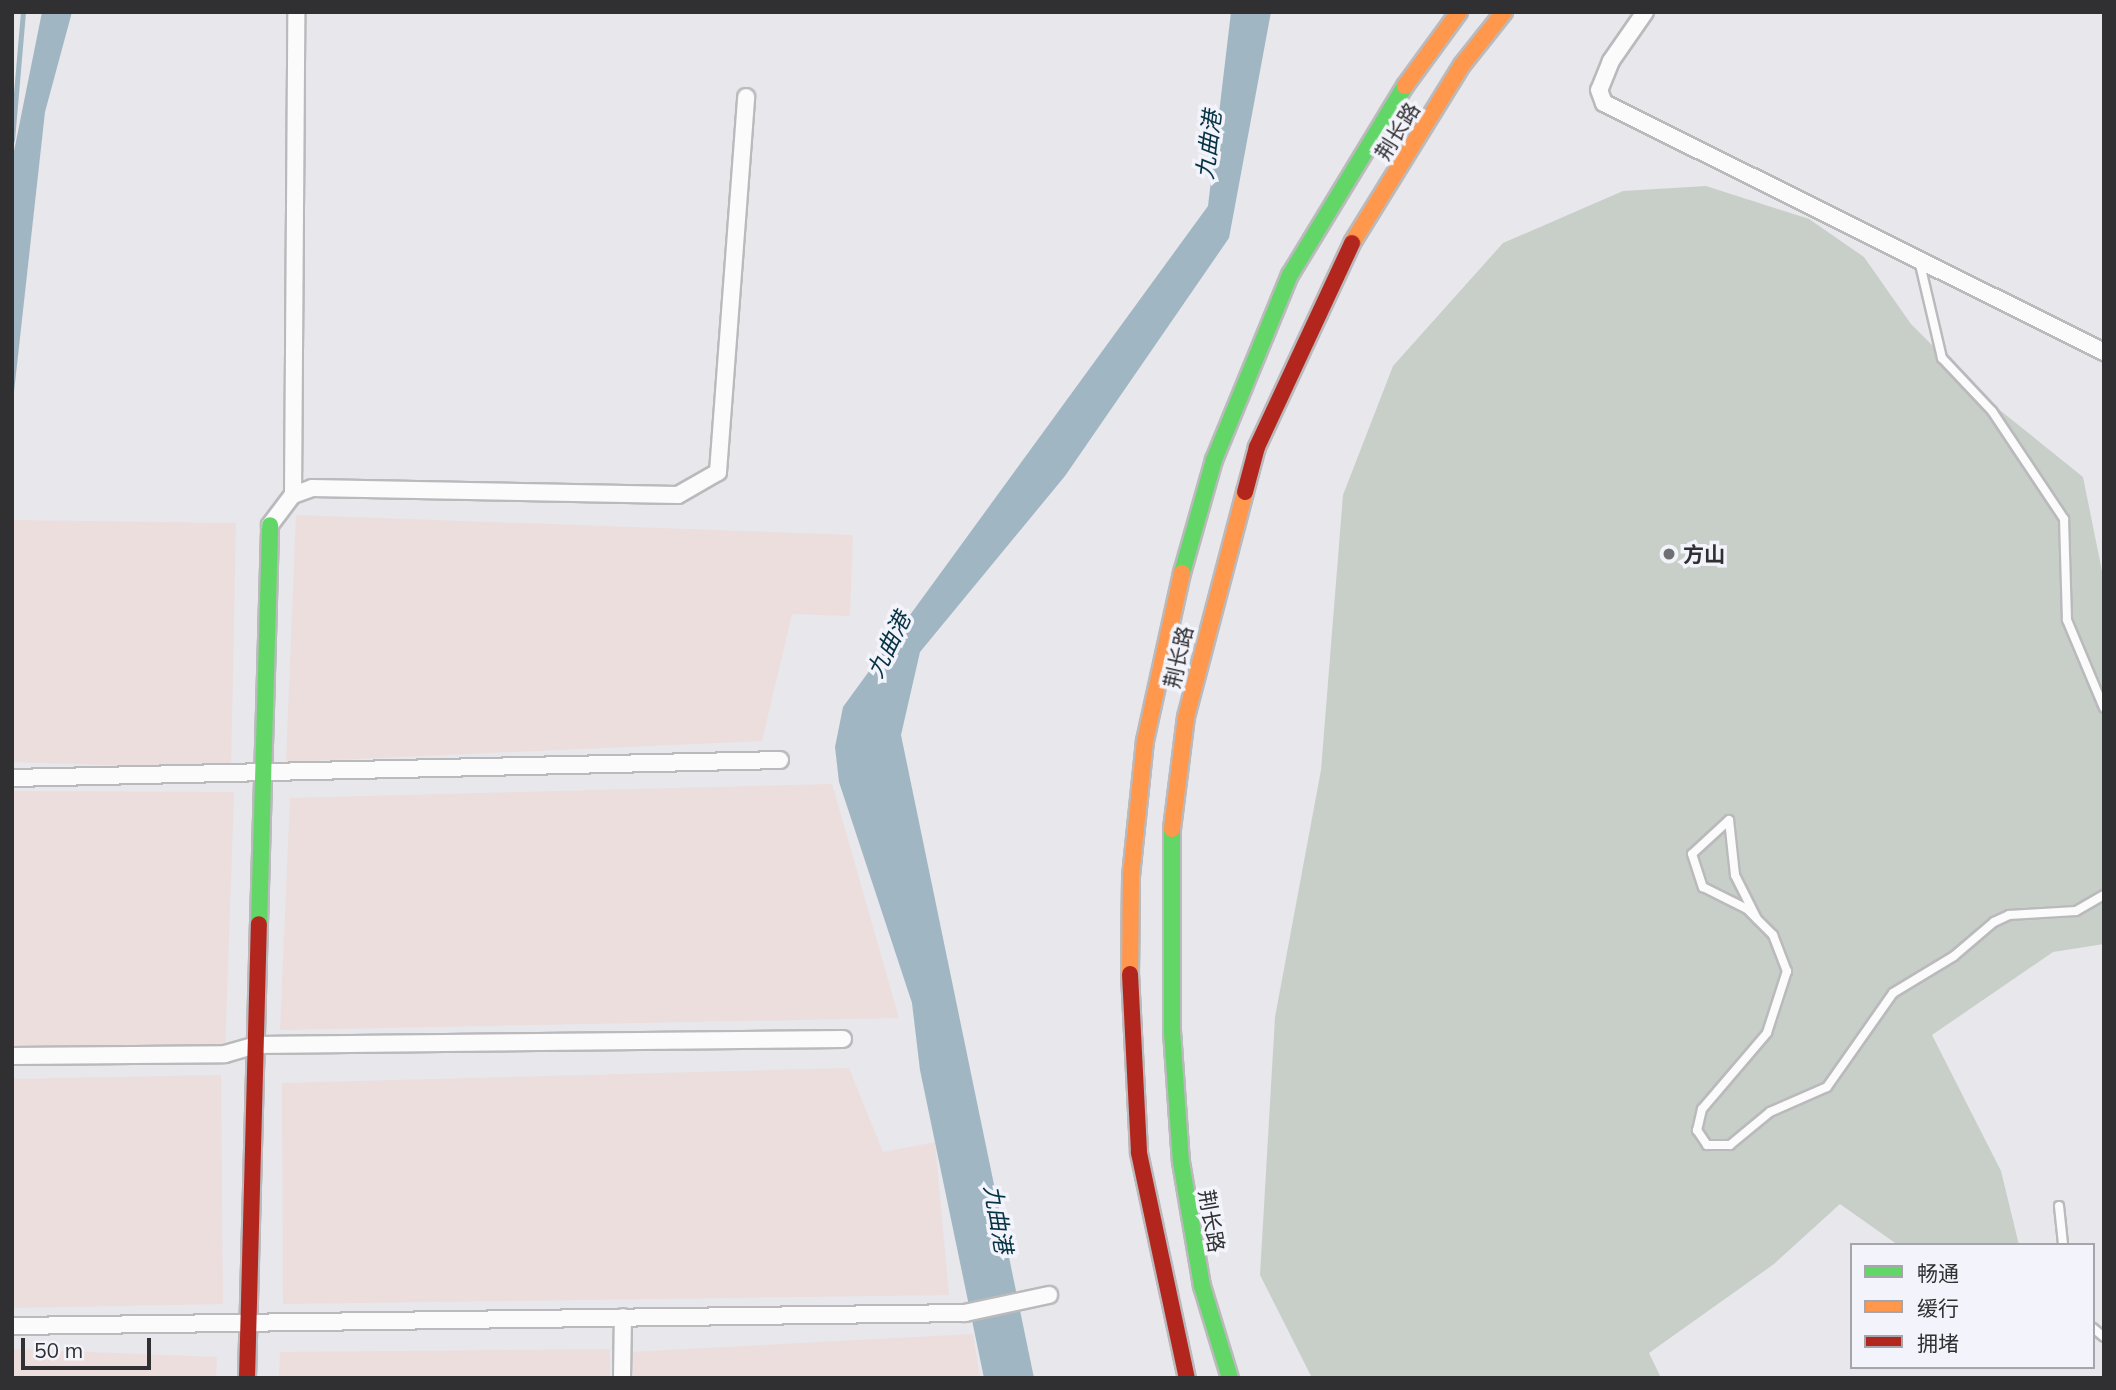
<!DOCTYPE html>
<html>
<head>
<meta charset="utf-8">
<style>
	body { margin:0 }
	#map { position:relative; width:2116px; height:1390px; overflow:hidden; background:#e7e7ec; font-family:Mulish,"Noto Sans SC",sans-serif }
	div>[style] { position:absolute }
	.industrial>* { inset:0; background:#ecdedd }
	.green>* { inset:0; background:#c8cfc9 }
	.water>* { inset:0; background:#a1b6c3 }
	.stream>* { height:5px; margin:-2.5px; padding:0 2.5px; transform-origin:2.5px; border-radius:2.5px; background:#a1b6c3 }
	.roads { filter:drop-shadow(2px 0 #bababd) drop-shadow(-2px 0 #bababd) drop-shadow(0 2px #bababd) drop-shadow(0 -2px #bababd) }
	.lane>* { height:8px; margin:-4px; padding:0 4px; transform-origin:4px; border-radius:4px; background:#fbfbfc }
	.street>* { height:16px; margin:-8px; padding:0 8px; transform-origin:8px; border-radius:8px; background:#fbfbfc }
	.fast>* { height:16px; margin:-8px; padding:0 8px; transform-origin:8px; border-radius:8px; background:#63d668 }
	.slow>* { height:16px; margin:-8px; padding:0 8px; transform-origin:8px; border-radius:8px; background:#ff974d }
	.jam>* { height:16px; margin:-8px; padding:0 8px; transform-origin:8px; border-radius:8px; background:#b3261e }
	.dots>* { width:19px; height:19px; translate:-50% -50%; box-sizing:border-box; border:4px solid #f3f3fb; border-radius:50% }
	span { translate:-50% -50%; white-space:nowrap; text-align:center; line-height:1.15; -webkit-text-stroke:7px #f3f3fb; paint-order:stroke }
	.street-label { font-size:21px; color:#303033 }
	.poi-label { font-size:21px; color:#303033; font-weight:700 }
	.left { translate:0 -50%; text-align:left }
	.water-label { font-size:23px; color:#053244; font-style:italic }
	.frame { position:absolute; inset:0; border:14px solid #303033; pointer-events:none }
	.legend { position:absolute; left:1850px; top:1243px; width:245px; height:126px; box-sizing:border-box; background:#f3f3fb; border:2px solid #a5a5ab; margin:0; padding:9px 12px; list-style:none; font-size:21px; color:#303033 }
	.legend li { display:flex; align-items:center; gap:14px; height:35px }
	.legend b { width:35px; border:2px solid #a5a5ab }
	.scale { position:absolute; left:21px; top:1338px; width:130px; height:32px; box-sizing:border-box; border:4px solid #303033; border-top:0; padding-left:9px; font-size:21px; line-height:24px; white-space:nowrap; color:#303033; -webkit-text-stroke:5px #f3f3fb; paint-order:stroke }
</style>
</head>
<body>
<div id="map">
	<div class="industrial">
		<i style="clip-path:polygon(296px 515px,853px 535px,850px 616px,792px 614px,762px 741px,286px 762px)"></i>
		<i style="clip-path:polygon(12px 520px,236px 523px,231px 769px,12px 762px)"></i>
		<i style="clip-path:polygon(832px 784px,899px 1018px,280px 1030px,290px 798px)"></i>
		<i style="clip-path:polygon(12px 791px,234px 792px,225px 1054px,12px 1046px)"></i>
		<i style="clip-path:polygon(849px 1068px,883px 1152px,935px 1142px,949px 1295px,283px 1304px,282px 1083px)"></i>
		<i style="clip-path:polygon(221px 1075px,223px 1304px,12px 1308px,12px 1079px)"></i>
		<i style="clip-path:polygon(973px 1334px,980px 1378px,631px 1378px,630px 1352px)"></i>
		<i style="clip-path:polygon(12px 1349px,217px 1357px,216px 1378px,12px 1378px)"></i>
		<i style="clip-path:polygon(610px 1349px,610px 1378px,279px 1378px,280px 1352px)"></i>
	</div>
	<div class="green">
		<i style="clip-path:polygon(1706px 186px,1809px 219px,1864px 257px,1911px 324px,1986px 399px,2083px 477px,2104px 581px,2104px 944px,2053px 952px,1932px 1035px,2001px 1171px,2019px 1245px,1898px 1245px,1840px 1204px,1774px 1264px,1649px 1353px,1661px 1378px,1312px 1378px,1260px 1275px,1275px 1017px,1321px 770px,1343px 495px,1393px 366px,1503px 243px,1623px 191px)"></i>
	</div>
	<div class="water">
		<i style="clip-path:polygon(42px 12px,72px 12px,45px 112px,12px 410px,12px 161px)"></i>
		<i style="clip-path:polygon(1231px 12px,1271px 12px,1229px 238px,1065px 476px,920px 652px,901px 735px,1034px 1378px,984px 1378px,920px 1070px,912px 1003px,839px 782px,835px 747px,843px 707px,1208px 206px)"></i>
	</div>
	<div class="stream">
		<i style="left:12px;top:140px;width:128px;rotate:-85.1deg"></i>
	</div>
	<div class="roads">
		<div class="lane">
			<i style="left:1919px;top:260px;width:101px;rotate:76.8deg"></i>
			<i style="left:1942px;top:358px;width:73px;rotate:46.7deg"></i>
			<i style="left:1992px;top:411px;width:130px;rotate:56.3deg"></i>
			<i style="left:2064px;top:519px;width:101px;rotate:88.3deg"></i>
			<i style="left:2067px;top:620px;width:95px;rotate:67.2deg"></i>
			<i style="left:1757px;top:919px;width:49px;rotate:-116.6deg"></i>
			<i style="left:1735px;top:875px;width:55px;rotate:-96.2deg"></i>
			<i style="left:1729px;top:820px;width:50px;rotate:137.4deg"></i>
			<i style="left:1692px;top:854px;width:35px;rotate:72deg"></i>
			<i style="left:1703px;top:887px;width:49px;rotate:26.6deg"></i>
			<i style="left:1747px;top:909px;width:37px;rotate:45deg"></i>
			<i style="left:1773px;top:935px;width:39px;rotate:69deg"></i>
			<i style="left:1787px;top:971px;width:65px;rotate:107.9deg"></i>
			<i style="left:1767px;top:1033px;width:100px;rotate:130.5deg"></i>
			<i style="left:1702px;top:1109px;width:22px;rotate:103deg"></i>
			<i style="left:1697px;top:1130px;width:18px;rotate:56deg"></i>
			<i style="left:1707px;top:1145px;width:23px"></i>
			<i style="left:1730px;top:1145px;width:52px;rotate:-39.5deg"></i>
			<i style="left:1770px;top:1112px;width:62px;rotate:-23.7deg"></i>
			<i style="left:1827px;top:1087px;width:115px;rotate:-54.9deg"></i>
			<i style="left:1893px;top:993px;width:71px;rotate:-31.2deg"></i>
			<i style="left:1954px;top:956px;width:52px;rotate:-40.4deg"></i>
			<i style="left:1994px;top:922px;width:17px;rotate:-25deg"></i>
			<i style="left:2009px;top:915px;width:67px;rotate:-3.4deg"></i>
			<i style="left:2076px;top:911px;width:32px;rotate:-30deg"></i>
			<i style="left:2059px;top:1206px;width:39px;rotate:84deg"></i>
			<i style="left:2093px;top:1328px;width:14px;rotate:39deg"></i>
		</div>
		<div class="street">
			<i style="left:1645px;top:12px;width:60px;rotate:124.8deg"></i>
			<i style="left:1611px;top:61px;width:31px;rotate:112deg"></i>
			<i style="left:1599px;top:90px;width:14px;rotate:69deg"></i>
			<i style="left:1604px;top:103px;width:559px;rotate:26.47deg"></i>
			<i style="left:293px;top:495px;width:20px;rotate:-20deg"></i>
			<i style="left:312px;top:488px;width:366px;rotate:1.1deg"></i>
			<i style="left:678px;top:495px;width:46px;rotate:-29.9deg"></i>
			<i style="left:718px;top:472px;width:376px;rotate:-85.7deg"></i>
			<i style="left:270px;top:525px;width:38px;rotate:-53deg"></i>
			<i style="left:293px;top:495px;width:483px;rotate:-89.6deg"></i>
			<i style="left:12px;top:778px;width:768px;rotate:-1.34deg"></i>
			<i style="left:12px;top:1056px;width:213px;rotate:-0.5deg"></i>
			<i style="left:225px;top:1054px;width:32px;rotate:-16deg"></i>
			<i style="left:256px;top:1045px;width:587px;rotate:-0.59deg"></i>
			<i style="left:12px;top:1326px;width:953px;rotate:-0.78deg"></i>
			<i style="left:965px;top:1313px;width:86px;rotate:-12.1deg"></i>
			<i style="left:622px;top:1378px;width:61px;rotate:-89.1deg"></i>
		</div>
		<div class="fast">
			<i style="left:1182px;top:573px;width:117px;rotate:-74.2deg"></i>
			<i style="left:1214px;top:460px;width:200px;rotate:-67.7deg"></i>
			<i style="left:1290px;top:275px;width:221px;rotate:-58.7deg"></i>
			<i style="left:1172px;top:829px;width:202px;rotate:90deg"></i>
			<i style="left:1172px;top:1031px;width:131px;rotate:86.1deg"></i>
			<i style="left:1181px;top:1162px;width:126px;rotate:80.4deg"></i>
			<i style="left:1202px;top:1286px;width:96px;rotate:73.1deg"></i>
			<i style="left:259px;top:924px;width:399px;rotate:-88.4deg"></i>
		</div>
		<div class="slow">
			<i style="left:1405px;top:86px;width:92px;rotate:-53.9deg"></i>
			<i style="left:1352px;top:243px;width:209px;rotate:-58.3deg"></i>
			<i style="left:1462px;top:65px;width:68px;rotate:-51.6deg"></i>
			<i style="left:1172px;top:829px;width:113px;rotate:-82.9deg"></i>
			<i style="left:1186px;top:717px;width:233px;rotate:-75.3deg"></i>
			<i style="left:1130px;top:974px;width:98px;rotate:-89.4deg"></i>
			<i style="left:1131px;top:876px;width:136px;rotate:-84.1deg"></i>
			<i style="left:1145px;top:741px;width:172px;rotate:-77.6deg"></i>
		</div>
		<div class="jam">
			<i style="left:1245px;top:492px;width:47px;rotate:-75.1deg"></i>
			<i style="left:1257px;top:447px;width:225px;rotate:-65deg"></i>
			<i style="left:1130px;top:974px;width:179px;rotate:87.1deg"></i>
			<i style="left:1139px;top:1153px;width:230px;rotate:78deg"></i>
			<i style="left:247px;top:1378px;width:454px;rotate:-88.5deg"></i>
		</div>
	</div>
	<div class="dots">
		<i style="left:1669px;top:554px;background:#707074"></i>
	</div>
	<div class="street-label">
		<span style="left:1397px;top:131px;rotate:-58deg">荆长路</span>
		<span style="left:1178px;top:657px;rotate:-77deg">荆长路</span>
		<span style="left:1212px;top:1221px;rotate:80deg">荆长路</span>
	</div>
	<div class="poi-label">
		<span class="left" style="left:1683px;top:554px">方山</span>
	</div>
	<div class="water-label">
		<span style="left:1209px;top:145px;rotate:-83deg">九曲港</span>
		<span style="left:889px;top:645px;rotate:-64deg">九曲港</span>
		<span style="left:998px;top:1219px;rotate:80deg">九曲港</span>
	</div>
	<div class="frame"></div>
	<ul class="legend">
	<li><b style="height:9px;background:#63d668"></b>畅通</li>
	<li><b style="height:9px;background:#ff974d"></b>缓行</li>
	<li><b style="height:9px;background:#b3261e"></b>拥堵</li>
	</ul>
	<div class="scale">50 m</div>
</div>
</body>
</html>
